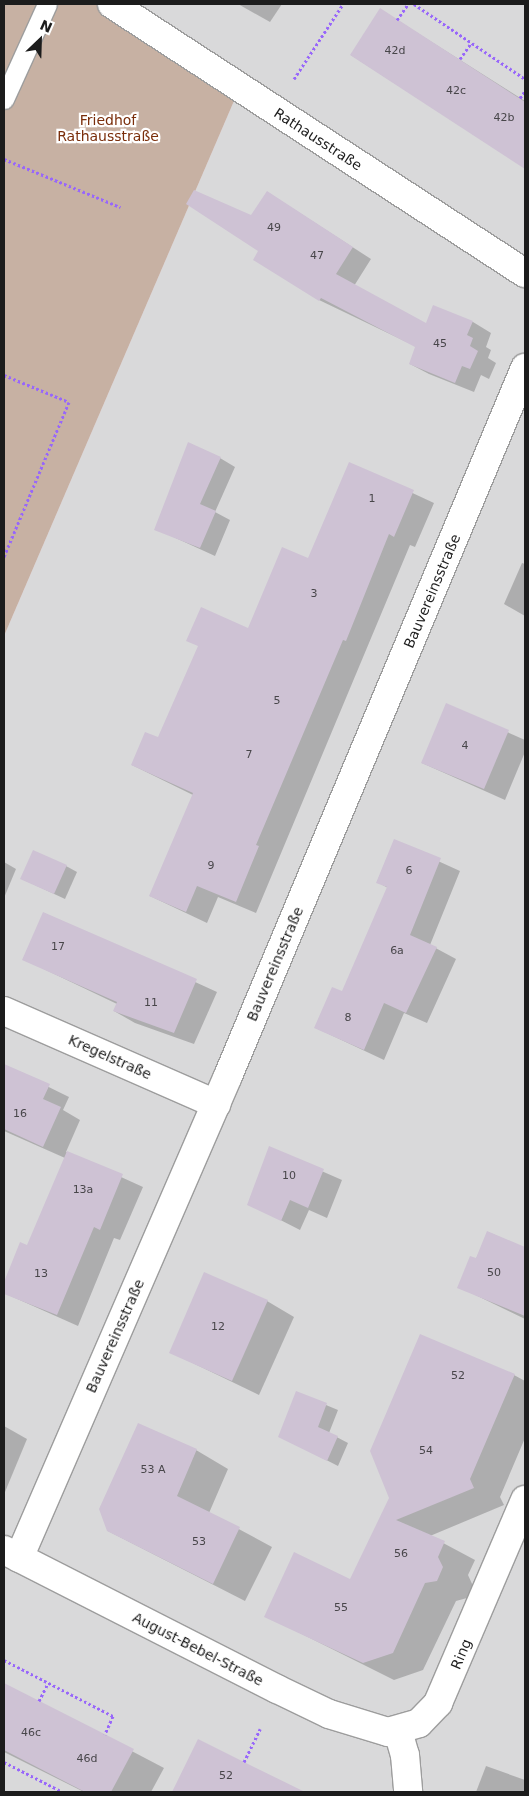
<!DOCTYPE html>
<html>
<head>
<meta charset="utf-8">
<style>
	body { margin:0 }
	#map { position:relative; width:529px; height:1796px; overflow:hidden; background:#ede2ee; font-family:"DejaVu Sans",sans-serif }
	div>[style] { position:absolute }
	.residential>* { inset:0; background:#d9d9da }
	.cemetery>* { inset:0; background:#c7b1a3 }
	.shadow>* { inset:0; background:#0003 }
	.building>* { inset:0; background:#cec2d4 }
	.path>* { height:3px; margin-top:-1.5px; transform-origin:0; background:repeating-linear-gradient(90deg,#9867fa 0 2.5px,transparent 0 5px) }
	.roads { filter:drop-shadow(1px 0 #9d9d9d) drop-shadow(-1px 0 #9d9d9d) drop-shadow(0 1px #9d9d9d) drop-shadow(0 -1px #9d9d9d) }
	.service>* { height:19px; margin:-9.5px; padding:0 9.5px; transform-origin:9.5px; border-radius:9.5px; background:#fff }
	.minor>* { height:28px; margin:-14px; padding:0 14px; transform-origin:14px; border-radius:14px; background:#fff }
	.tertiary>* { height:28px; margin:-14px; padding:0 14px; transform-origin:14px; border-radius:14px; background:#fff }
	span { translate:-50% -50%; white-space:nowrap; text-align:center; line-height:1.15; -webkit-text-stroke:4.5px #fff; paint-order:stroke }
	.number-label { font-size:11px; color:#48464a }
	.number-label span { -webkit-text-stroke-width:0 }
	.park-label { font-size:14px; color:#7a2e0b }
	.street-label { font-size:14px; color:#1c1c1c }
	.frame { position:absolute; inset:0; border:5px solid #1c1c1c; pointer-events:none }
	.north { position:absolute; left:15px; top:15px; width:50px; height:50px; -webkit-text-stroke:4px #fff; paint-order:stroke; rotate:24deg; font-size:14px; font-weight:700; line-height:20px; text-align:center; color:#1c1c1c }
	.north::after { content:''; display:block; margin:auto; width:18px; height:22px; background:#1c1c1c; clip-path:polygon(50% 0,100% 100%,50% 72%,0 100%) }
</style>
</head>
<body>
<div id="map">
	<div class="residential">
		<i style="clip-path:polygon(112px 4px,525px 4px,525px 1792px,4px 1792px,4px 636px,240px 87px)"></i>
	</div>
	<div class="cemetery">
		<i style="clip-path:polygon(4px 4px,112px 4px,240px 87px,4px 636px)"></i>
	</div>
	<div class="shadow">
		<i style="clip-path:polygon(238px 4px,282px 4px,270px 22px)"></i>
		<i style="clip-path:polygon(381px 10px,525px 101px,525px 167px,351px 55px)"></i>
		<i style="clip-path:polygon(267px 192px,371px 259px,354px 286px,427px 325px,473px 322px,491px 333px,486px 347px,491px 350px,488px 358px,496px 363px,489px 379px,481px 375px,474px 392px,429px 374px,410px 364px,417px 347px,319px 300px,259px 250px,252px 217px)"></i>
		<i style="clip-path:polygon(220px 458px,235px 467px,215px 512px,230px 520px,215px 556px,156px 529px)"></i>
		<i style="clip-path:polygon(350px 464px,434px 503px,415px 547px,410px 545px,256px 913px,218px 897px,207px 923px,150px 896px,193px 795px,132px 765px,158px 739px,309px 560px)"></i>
		<i style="clip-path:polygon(522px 563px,525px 564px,525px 616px,504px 604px)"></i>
		<i style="clip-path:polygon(446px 705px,525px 740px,525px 752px,505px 800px,422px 763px)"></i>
		<i style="clip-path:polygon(394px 841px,460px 871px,430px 945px,456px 959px,427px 1023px,404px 1013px,384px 1060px,316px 1028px,343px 993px,388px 888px,377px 882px)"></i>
		<i style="clip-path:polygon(4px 862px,16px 869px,4px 898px)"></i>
		<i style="clip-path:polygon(66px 866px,77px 872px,65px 899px,22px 879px)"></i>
		<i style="clip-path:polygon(44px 913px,217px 992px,194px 1044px,135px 1023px,114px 1011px,117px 1004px,23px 959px)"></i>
		<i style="clip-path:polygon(4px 1065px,69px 1097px,63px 1110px,80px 1120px,66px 1152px,143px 1187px,120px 1240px,114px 1238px,78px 1326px,4px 1293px,21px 1244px,28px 1247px,65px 1158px,4px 1131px)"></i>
		<i style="clip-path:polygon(269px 1148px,342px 1180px,327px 1218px,309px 1210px,300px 1230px,249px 1204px)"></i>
		<i style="clip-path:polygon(488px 1232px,525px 1248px,525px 1319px,459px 1287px,476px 1259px)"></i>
		<i style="clip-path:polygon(267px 1301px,294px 1317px,259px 1395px,170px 1352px)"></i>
		<i style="clip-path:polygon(514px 1375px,525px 1381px,525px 1438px,500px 1497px,504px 1505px,430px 1536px,475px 1560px,468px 1575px,473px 1586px,467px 1598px,456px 1601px,423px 1670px,394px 1680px,266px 1616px,351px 1581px,390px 1498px)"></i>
		<i style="clip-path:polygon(297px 1393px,338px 1410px,329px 1433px,348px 1443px,338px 1466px,291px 1442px)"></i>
		<i style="clip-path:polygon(4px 1426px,27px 1439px,5px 1492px,4px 1491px)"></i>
		<i style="clip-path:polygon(196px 1450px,228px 1469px,209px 1513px,272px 1547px,245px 1601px,108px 1531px)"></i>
		<i style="clip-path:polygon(4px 1684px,164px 1768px,151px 1792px,84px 1792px,4px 1752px)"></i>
		<i style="clip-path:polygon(198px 1741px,302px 1792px,178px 1792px,175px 1790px)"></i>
		<i style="clip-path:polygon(486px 1766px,525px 1780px,525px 1792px,476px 1792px)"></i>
	</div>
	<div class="building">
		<i style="clip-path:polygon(380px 8px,525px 102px,525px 169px,350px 55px)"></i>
		<i style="clip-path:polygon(194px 190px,251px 215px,267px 191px,353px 247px,336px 274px,426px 323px,433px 305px,473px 321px,467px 335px,473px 338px,470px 346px,478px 351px,470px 369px,462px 366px,455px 383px,409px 364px,415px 347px,321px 298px,319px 301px,253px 260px,258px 251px,186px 204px)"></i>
		<i style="clip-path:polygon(188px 442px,221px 457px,200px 504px,216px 511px,200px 548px,154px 530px)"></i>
		<i style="clip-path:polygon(349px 462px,414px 490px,394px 537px,389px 534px,346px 641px,343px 640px,256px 845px,259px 846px,236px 902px,197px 886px,186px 912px,149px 896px,193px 793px,131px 765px,145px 732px,158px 737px,198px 646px,186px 641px,201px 607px,248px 628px,282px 547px,308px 558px)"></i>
		<i style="clip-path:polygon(446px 703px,509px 730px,484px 789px,421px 763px)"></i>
		<i style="clip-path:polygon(394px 839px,441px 858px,410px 935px,437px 947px,406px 1013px,384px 1003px,364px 1050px,314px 1028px,332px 987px,342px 991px,387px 887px,376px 883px)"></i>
		<i style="clip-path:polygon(33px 850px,67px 865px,54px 894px,20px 879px)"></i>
		<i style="clip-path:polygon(43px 912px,197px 979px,174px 1033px,113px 1011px,117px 1002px,22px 960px)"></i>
		<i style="clip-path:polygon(4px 1064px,50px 1084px,43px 1099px,61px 1107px,43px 1147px,4px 1129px)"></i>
		<i style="clip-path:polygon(269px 1146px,324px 1169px,308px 1208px,290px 1200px,281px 1221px,247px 1205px)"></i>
		<i style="clip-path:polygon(67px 1151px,123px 1174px,100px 1230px,94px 1227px,57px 1315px,4px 1294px,4px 1282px,20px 1242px,27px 1245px)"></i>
		<i style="clip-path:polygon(487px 1231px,525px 1247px,525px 1316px,457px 1288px,470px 1256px,476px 1258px)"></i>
		<i style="clip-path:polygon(204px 1272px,268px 1300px,232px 1381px,169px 1353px)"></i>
		<i style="clip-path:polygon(420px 1334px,515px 1374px,470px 1479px,474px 1488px,396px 1520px,445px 1541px,438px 1557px,443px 1567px,437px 1581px,425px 1583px,393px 1653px,363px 1663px,264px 1617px,294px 1552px,350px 1579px,389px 1498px,370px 1451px)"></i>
		<i style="clip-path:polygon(296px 1391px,327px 1403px,318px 1427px,338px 1436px,327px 1461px,278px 1437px)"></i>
		<i style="clip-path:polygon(138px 1423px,197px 1449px,177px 1496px,240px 1527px,213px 1584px,107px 1531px,99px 1509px)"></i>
		<i style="clip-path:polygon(4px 1683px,134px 1749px,111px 1792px,85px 1792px,4px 1750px)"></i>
		<i style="clip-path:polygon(198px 1739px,244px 1762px,305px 1792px,172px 1792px)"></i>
	</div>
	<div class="path">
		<i style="left:414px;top:4px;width:134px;rotate:34deg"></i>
		<i style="left:397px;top:20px;width:19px;rotate:-55deg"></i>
		<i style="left:460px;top:59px;width:19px;rotate:-55deg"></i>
		<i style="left:294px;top:79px;width:90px;rotate:-56.8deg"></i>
		<i style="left:520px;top:98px;width:9px;rotate:-54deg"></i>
		<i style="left:4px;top:159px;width:126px;rotate:22.5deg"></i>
		<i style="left:4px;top:375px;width:70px;rotate:22.6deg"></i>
		<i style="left:69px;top:402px;width:168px;rotate:112.8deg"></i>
		<i style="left:4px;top:1660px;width:123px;rotate:27.2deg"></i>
		<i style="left:113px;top:1716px;width:20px;rotate:114deg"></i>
		<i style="left:39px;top:1701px;width:20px;rotate:-63deg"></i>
		<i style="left:4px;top:1762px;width:66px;rotate:27deg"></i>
		<i style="left:244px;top:1762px;width:37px;rotate:-64deg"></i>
	</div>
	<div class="roads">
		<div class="service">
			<i style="left:4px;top:99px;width:104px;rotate:-65.6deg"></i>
		</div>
		<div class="minor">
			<i style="left:4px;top:1011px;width:232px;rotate:23.7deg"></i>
			<i style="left:19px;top:1558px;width:525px;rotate:-66.56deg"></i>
			<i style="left:228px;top:1076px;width:768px;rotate:-67.24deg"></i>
			<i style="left:398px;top:1731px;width:25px;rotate:74deg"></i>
			<i style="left:405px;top:1755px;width:37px;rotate:85deg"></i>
		</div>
		<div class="tertiary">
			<i style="left:112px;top:4px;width:493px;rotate:33.1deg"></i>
			<i style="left:4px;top:1550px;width:306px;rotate:27deg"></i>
			<i style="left:277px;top:1689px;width:58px;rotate:25.7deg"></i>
			<i style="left:329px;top:1714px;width:62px;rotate:17deg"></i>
			<i style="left:388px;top:1732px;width:32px;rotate:-16deg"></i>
			<i style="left:419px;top:1723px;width:28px;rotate:-46deg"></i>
			<i style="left:438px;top:1703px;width:221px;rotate:-66.8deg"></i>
		</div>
	</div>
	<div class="number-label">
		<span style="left:395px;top:51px">42d</span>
		<span style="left:456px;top:91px">42c</span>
		<span style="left:504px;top:118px">42b</span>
		<span style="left:274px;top:228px">49</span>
		<span style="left:317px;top:256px">47</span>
		<span style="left:440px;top:344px">45</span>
		<span style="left:372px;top:499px">1</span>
		<span style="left:314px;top:594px">3</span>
		<span style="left:277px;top:701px">5</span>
		<span style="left:465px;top:746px">4</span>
		<span style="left:249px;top:755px">7</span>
		<span style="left:211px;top:866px">9</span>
		<span style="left:409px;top:871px">6</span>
		<span style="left:58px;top:947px">17</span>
		<span style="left:397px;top:951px">6a</span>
		<span style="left:151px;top:1003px">11</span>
		<span style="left:348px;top:1018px">8</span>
		<span style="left:20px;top:1114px">16</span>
		<span style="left:289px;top:1176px">10</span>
		<span style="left:83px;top:1190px">13a</span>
		<span style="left:494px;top:1273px">50</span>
		<span style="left:41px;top:1274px">13</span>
		<span style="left:218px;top:1327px">12</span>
		<span style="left:458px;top:1376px">52</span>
		<span style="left:426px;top:1451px">54</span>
		<span style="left:153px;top:1470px">53 A</span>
		<span style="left:199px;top:1542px">53</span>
		<span style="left:401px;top:1554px">56</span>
		<span style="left:341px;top:1608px">55</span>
		<span style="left:31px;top:1733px">46c</span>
		<span style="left:87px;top:1759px">46d</span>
		<span style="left:226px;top:1776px">52</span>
	</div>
	<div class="park-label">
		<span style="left:108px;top:128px">Friedhof<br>Rathausstraße</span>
	</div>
	<div class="street-label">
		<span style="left:318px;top:139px;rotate:33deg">Rathausstraße</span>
		<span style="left:432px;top:591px;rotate:-67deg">Bauvereinsstraße</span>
		<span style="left:275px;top:964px;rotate:-67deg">Bauvereinsstraße</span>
		<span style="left:110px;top:1057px;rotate:24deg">Kregelstraße</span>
		<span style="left:115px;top:1336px;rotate:-66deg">Bauvereinsstraße</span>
		<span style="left:198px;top:1649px;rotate:27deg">August-Bebel-Straße</span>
		<span style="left:461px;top:1654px;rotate:-67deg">Ring</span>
	</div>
	<div class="frame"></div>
	<div class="north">N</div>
</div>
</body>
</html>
